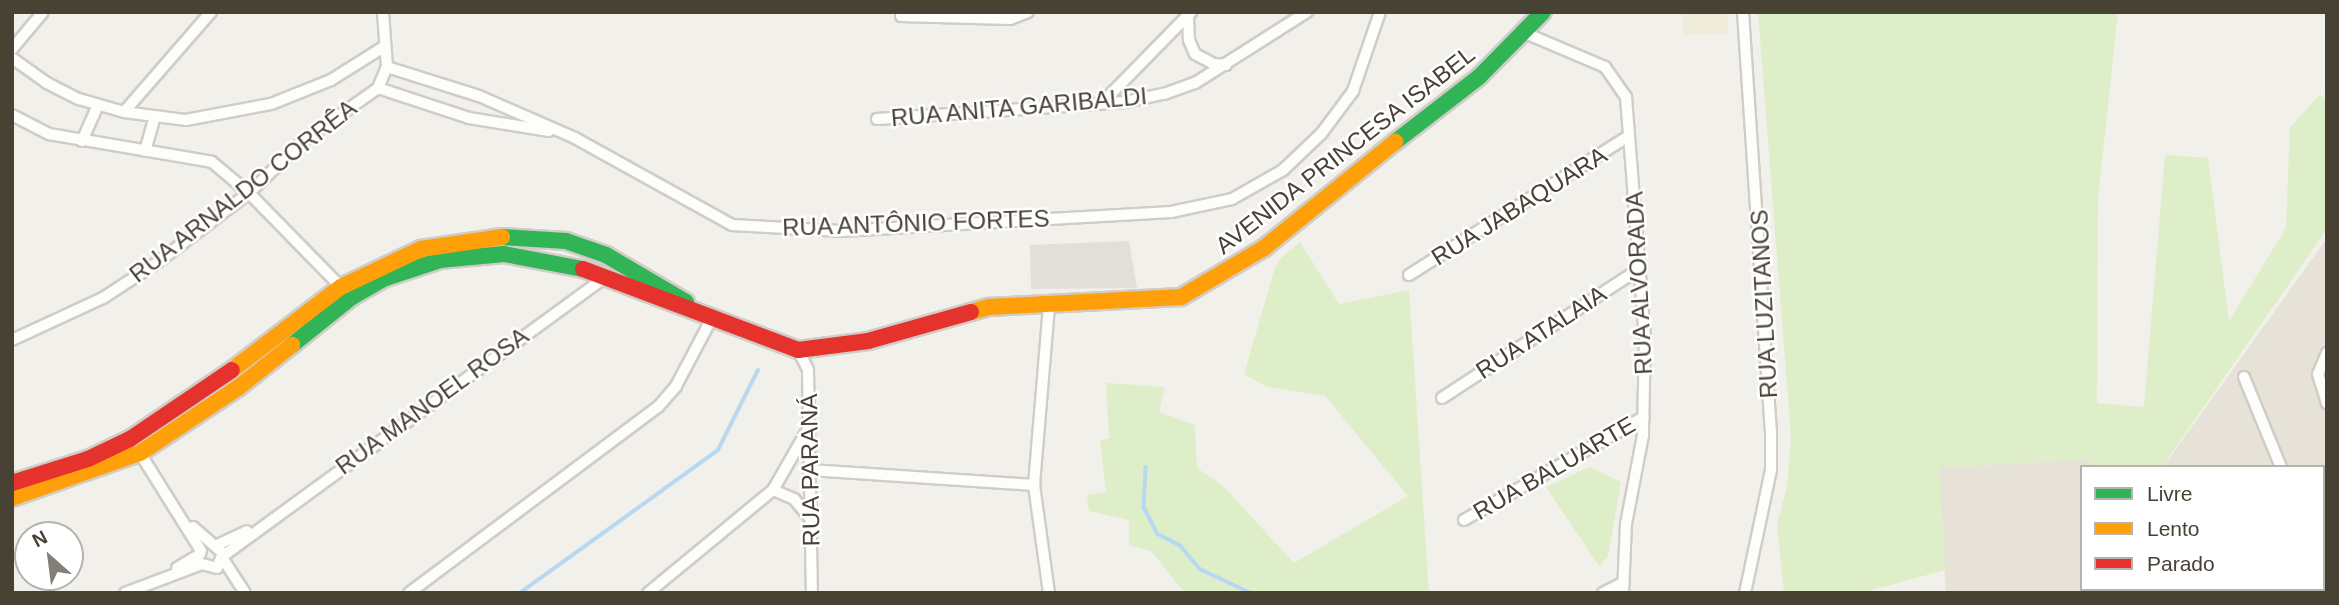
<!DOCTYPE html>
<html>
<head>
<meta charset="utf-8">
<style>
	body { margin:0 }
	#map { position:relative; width:2339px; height:605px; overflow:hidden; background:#f2f0ea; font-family:Arial,sans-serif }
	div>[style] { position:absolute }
	.residential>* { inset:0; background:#e6e2d7 }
	.education>* { inset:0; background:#f0ecdb }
	.green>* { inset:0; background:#ddeec8 }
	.parking>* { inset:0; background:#e1dfda }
	.stream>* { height:3.5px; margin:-1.75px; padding:0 1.75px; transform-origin:1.75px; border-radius:1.75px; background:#b7d8f2 }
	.roads { filter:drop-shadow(2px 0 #d0cdc7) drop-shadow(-2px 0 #d0cdc7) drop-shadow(0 2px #d0cdc7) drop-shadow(0 -2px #d0cdc7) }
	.street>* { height:10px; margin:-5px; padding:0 5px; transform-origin:5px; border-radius:5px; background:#fdfdfc }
	.fast>* { height:16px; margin:-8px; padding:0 8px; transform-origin:8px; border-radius:8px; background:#30b455 }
	.slow>* { height:16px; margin:-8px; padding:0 8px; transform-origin:8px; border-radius:8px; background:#ff9f0a }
	.jam>* { height:16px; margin:-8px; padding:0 8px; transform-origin:8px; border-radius:8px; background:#e5322d }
	span { translate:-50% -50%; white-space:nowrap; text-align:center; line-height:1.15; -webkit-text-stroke:5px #fff; paint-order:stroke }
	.street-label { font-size:24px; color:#484235 }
	.frame { position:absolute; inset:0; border:14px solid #484235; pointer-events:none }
	.legend { position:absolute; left:2080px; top:465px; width:245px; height:126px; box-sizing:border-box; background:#fff; border:2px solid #b6b3ae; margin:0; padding:9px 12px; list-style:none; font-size:21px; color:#484235 }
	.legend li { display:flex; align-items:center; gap:14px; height:35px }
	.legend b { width:35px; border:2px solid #b6b3ae }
	.north { position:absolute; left:14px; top:521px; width:70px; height:70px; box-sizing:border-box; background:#fff; border:2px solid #b6b3ae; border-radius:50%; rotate:332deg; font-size:19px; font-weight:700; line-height:28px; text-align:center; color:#484235 }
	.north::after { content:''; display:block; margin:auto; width:24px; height:32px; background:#847f74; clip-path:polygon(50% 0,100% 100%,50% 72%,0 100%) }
</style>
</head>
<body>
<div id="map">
	<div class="residential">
		<i style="clip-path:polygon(2327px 238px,2327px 593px,1946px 593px,1939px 467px,2086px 460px,2095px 467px,2082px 467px,2082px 589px,2323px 589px,2323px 467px,2163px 467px)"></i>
	</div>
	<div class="education">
		<i style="clip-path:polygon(1683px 12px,1727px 12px,1728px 33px,1683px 35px)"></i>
	</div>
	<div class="green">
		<i style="clip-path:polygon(1758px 12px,2118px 12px,2098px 199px,2097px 403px,2144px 407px,2165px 155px,2208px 158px,2229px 321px,2286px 228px,2290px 128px,2320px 94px,2327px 102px,2327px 229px,2162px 467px,2095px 467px,2086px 460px,1940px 467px,1945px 570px,1861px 593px,1784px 593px,1777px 525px,1787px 486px,1791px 437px)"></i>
		<i style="clip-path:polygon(1300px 242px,1339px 304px,1409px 290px,1429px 593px,1185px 593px,1151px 551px,1129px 545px,1129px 520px,1089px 511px,1087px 495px,1106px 492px,1100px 440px,1109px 439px,1106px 383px,1165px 387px,1159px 412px,1195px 425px,1197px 468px,1223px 486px,1294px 563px,1408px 496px,1325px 396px,1267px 387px,1244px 374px,1274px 271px,1279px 260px)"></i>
		<i style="clip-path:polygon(1590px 467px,1621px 482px,1608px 557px,1599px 566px,1546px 487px)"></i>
	</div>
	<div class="parking">
		<i style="clip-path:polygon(1129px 241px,1137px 288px,1031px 289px,1030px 245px)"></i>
	</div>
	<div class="stream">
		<i style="left:1146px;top:467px;width:40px;rotate:92.9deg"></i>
		<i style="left:1144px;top:507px;width:30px;rotate:63deg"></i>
		<i style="left:1158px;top:534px;width:25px;rotate:27deg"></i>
		<i style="left:1180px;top:545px;width:31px;rotate:50deg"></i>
		<i style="left:1200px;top:569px;width:56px;rotate:25.2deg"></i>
		<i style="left:520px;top:593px;width:244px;rotate:-35.8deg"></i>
		<i style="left:718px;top:450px;width:89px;rotate:-63.4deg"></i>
	</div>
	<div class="roads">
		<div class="street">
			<i style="left:383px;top:12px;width:55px;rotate:85.8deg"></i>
			<i style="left:1743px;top:12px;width:419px;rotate:86.2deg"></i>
			<i style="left:1771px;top:430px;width:40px;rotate:90deg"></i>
			<i style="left:1771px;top:470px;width:126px;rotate:101.9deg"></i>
			<i style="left:1188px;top:15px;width:25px;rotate:88deg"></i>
			<i style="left:1189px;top:40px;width:15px;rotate:67deg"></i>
			<i style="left:1195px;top:54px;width:21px;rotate:28deg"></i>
			<i style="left:1214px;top:64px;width:12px;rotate:5deg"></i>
			<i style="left:901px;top:16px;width:109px;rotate:1.6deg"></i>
			<i style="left:1010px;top:19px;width:19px;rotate:-21deg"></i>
			<i style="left:1525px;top:33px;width:87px;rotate:23deg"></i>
			<i style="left:1605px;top:67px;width:37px;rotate:55deg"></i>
			<i style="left:1626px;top:97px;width:240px;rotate:85.5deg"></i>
			<i style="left:1645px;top:336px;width:99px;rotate:91.2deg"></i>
			<i style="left:1643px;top:435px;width:91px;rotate:100.8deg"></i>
			<i style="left:1626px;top:524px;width:69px;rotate:92.5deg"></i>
			<i style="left:12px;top:49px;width:48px;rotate:-50deg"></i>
			<i style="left:12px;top:58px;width:43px;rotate:35.5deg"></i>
			<i style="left:47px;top:83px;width:36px;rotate:27deg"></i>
			<i style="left:79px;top:99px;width:47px;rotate:16.1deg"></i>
			<i style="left:124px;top:112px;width:63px;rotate:7.4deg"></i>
			<i style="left:186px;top:120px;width:86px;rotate:-10.7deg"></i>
			<i style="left:271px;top:104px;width:65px;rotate:-21.8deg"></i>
			<i style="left:331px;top:80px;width:64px;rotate:-32.2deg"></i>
			<i style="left:387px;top:67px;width:96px;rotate:17.5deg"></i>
			<i style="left:479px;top:96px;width:105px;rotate:23.6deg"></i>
			<i style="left:575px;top:138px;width:179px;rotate:29deg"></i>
			<i style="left:732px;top:225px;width:109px;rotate:3.2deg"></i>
			<i style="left:841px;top:231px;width:331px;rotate:-3.3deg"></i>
			<i style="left:1171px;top:212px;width:62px;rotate:-12deg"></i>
			<i style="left:1232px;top:199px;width:59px;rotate:-29.6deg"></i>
			<i style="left:1283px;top:170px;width:52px;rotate:-43.5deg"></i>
			<i style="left:1321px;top:134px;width:54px;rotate:-53.3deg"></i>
			<i style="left:1353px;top:91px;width:83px;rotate:-71.1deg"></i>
			<i style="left:378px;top:88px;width:96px;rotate:18.2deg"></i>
			<i style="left:469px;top:118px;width:81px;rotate:9.2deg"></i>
			<i style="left:1103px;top:102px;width:126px;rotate:-45.6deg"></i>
			<i style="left:124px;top:112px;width:133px;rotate:-49deg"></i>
			<i style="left:12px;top:115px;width:42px;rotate:27.2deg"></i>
			<i style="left:49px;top:134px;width:165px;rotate:9.7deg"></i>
			<i style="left:212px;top:162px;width:48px;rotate:40deg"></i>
			<i style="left:249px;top:193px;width:137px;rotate:45.6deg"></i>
			<i style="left:877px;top:119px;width:249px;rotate:-3.9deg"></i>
			<i style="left:1125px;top:102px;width:40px;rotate:-12deg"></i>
			<i style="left:1164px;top:94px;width:33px;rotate:-20deg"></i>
			<i style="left:1195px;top:83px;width:133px;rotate:-32.4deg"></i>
			<i style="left:82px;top:141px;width:39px;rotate:-66deg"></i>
			<i style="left:145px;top:151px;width:35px;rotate:-74deg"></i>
			<i style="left:1409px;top:275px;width:260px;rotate:-32.3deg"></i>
			<i style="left:1049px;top:306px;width:180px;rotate:94.8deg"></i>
			<i style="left:1034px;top:485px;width:109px;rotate:82.1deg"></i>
			<i style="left:12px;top:340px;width:100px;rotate:-24.8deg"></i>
			<i style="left:103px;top:298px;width:66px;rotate:-33.2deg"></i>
			<i style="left:158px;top:262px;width:114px;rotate:-37.2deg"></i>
			<i style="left:249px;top:193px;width:75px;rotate:-43.9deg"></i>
			<i style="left:303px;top:141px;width:92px;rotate:-35.2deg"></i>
			<i style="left:378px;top:88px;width:23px;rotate:-67deg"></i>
			<i style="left:798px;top:350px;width:22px;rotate:63deg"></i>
			<i style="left:808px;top:370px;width:223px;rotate:89deg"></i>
			<i style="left:2327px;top:353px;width:23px;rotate:113deg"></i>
			<i style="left:2318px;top:374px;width:31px;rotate:73deg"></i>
			<i style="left:2244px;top:377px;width:97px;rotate:67.7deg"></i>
			<i style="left:1442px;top:398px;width:239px;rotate:-33.2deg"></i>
			<i style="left:138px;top:450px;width:119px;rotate:58deg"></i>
			<i style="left:810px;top:470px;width:225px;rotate:3.8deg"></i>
			<i style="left:773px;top:490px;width:23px;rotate:23deg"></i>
			<i style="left:794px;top:499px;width:26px;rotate:50deg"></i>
			<i style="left:1464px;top:520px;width:207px;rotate:-29.8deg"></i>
			<i style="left:193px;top:527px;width:40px;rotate:41deg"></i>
			<i style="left:223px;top:553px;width:16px;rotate:112deg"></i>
			<i style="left:217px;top:568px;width:16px;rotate:-165deg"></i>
			<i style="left:215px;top:546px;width:35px;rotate:-25deg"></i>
			<i style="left:2323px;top:547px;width:4px;rotate:-27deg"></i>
			<i style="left:223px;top:556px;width:473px;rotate:-36.1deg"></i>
			<i style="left:223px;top:559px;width:40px;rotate:57.1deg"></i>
			<i style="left:177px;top:568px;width:27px;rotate:-31deg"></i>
			<i style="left:2183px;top:589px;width:4px;rotate:76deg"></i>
			<i style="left:125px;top:593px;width:82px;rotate:-20.6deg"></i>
			<i style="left:409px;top:593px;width:311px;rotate:-36.8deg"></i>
			<i style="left:658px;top:407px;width:28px;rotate:-49deg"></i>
			<i style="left:676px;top:386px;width:77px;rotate:-62.1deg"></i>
			<i style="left:648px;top:593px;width:162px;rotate:-39.5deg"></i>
			<i style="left:773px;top:490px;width:70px;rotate:-60.2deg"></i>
			<i style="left:1603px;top:593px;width:22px;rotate:-27deg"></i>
			<i style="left:2257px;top:593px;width:6px;rotate:-39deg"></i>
		</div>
		<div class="fast">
			<i style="left:1395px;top:142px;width:106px;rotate:-37.7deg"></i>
			<i style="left:1479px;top:77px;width:91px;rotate:-45.4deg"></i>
			<i style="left:502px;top:237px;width:64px;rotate:3.6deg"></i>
			<i style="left:566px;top:241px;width:42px;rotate:19.3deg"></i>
			<i style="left:606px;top:255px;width:93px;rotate:30.4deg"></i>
			<i style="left:292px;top:345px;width:77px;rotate:-38.7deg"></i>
			<i style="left:352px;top:297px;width:36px;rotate:-30deg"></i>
			<i style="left:383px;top:279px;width:60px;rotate:-18.4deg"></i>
			<i style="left:440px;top:260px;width:64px;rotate:-5.4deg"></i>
			<i style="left:504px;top:254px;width:80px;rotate:10.8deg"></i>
		</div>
		<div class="slow">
			<i style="left:971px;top:312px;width:19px;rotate:-16deg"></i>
			<i style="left:989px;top:307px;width:192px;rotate:-3deg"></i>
			<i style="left:1181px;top:297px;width:96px;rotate:-30.6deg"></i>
			<i style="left:1264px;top:248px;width:169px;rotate:-39deg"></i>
			<i style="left:232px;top:370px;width:137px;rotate:-37.3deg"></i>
			<i style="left:341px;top:287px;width:89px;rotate:-25.4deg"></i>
			<i style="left:421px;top:249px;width:82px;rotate:-8.4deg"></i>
			<i style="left:12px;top:498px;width:136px;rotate:-19.4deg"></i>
			<i style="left:140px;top:453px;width:119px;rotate:-33.7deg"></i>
			<i style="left:239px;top:387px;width:68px;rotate:-38.4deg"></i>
		</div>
		<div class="jam">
			<i style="left:583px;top:269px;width:230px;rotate:20.6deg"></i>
			<i style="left:798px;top:350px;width:71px;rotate:-7.3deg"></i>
			<i style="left:868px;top:341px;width:107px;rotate:-15.7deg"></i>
			<i style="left:12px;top:483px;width:80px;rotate:-17.5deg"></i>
			<i style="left:88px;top:459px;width:47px;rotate:-25.5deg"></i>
			<i style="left:130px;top:439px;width:123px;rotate:-34.1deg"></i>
		</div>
	</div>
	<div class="street-label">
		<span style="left:1019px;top:107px;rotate:-5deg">RUA ANITA GARIBALDI</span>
		<span style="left:1345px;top:150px;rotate:-38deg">AVENIDA PRINCESA ISABEL</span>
		<span style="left:243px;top:191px;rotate:-38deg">RUA ARNALDO CORRÊA</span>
		<span style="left:1519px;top:206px;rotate:-32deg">RUA JABAQUARA</span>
		<span style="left:916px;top:223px;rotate:-2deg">RUA ANTÔNIO FORTES</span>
		<span style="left:1639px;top:283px;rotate:-93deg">RUA ALVORADA</span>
		<span style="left:1764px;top:304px;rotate:-93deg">RUA LUZITANOS</span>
		<span style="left:1541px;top:332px;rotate:-33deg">RUA ATALAIA</span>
		<span style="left:432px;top:401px;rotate:-36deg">RUA MANOEL ROSA</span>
		<span style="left:1554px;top:468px;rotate:-30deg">RUA BALUARTE</span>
		<span style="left:810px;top:470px;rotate:-91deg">RUA PARANÁ</span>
	</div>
	<div class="frame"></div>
	<ul class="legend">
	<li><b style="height:9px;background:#30b455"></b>Livre</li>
	<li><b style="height:9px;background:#ff9f0a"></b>Lento</li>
	<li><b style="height:9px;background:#e5322d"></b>Parado</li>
	</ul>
	<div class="north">N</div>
</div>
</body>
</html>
